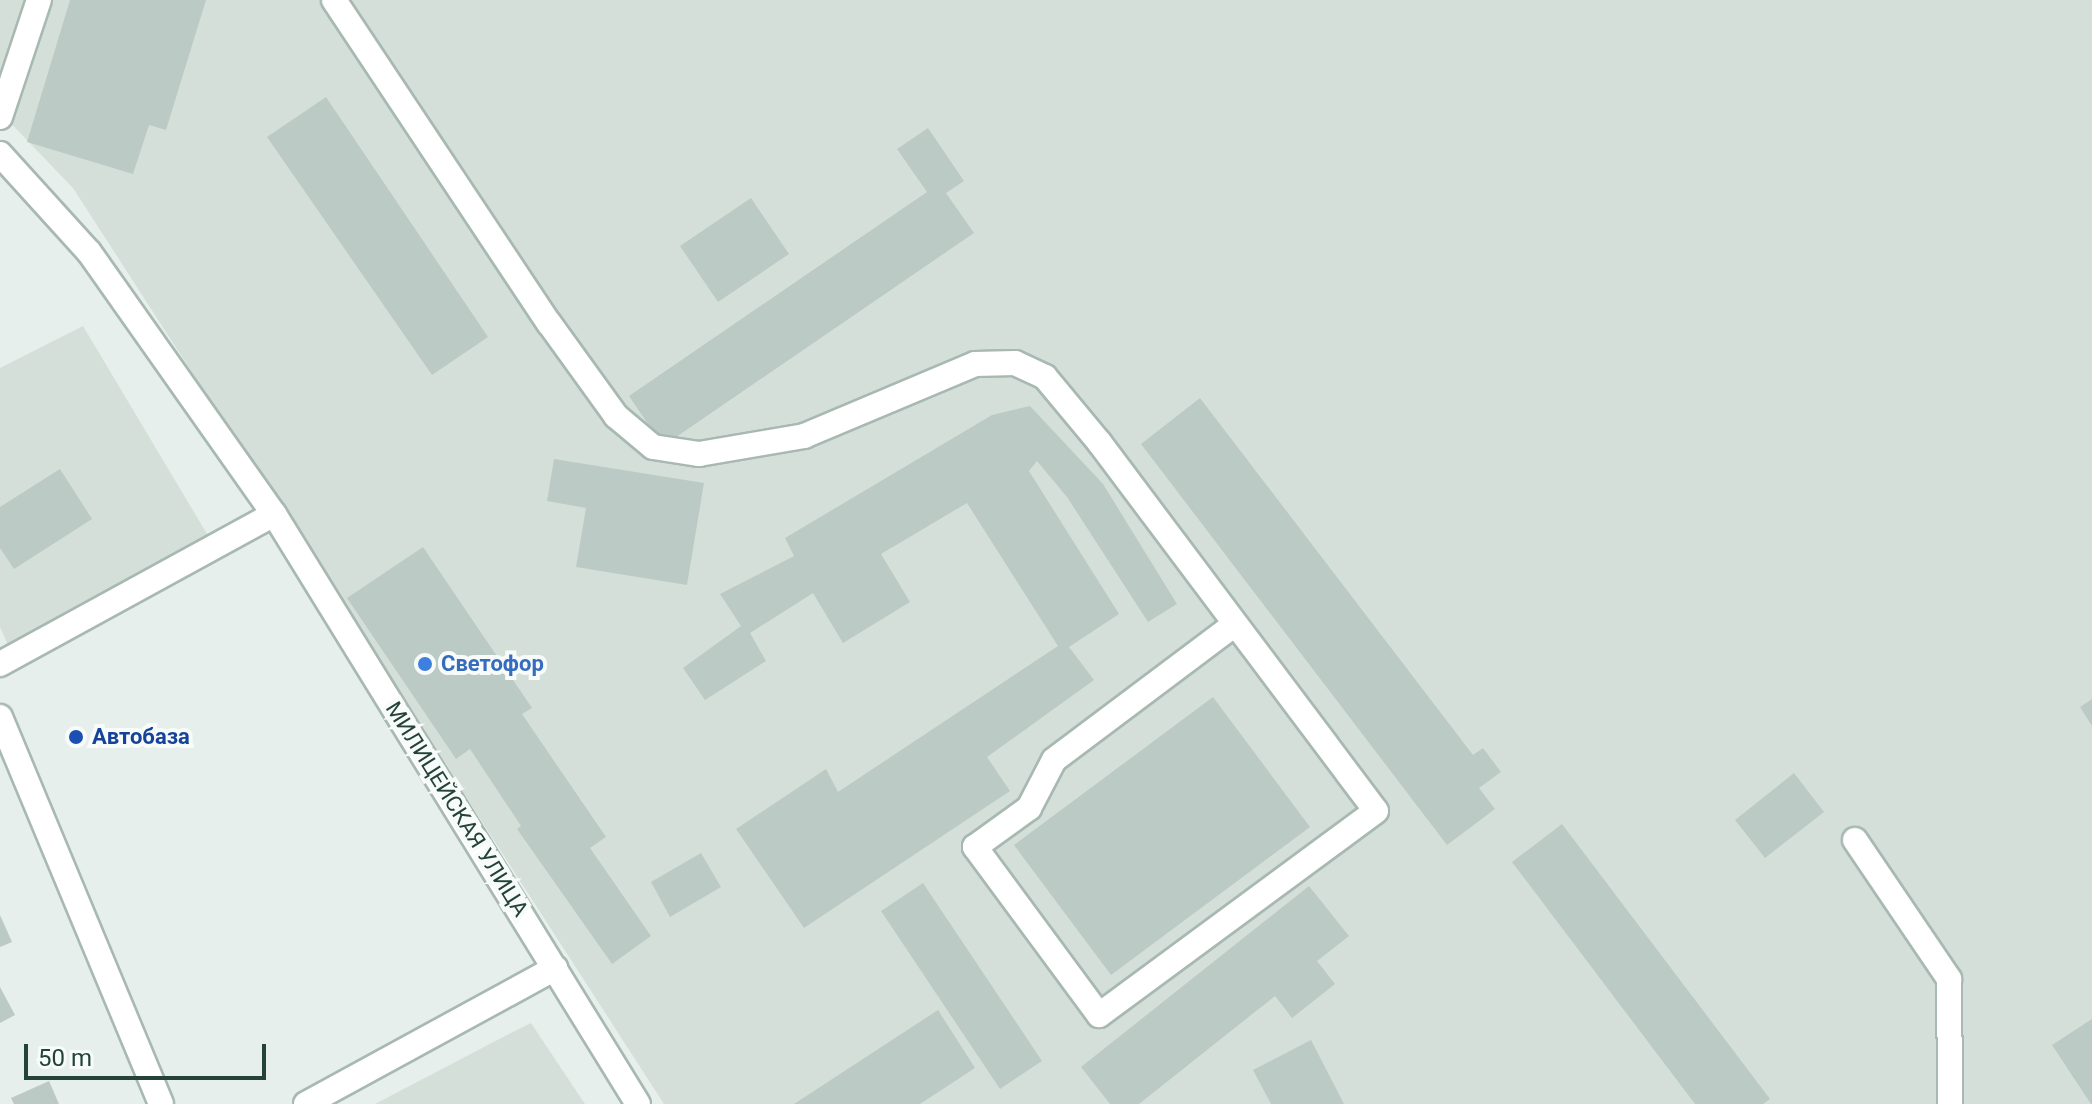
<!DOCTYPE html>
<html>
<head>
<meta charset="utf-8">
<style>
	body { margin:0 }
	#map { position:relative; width:2092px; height:1104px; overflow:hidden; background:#e6efeb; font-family:Roboto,sans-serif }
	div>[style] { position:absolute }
	.built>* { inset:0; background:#d4dfda }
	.building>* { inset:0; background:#bbcac4 }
	.roads { filter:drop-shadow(2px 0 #a8b8b2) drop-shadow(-2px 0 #a8b8b2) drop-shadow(0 2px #a8b8b2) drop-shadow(0 -2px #a8b8b2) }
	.minor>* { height:24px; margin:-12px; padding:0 12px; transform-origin:12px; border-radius:12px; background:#fff }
	.dots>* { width:22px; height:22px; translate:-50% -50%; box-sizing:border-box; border:4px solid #f7fbf9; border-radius:50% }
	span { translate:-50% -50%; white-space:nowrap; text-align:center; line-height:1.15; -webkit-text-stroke:8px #f7fbf9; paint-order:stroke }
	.shop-label { font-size:22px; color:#366cbe; font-weight:700 }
	.left { translate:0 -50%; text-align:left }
	.transit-label { font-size:22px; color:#164399; font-weight:700 }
	.street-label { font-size:22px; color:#24423a }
	.scale { position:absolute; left:24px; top:1044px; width:242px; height:36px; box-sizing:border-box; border:4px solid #24423a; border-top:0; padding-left:10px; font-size:24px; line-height:28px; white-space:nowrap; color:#24423a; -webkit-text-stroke:6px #f7fbf9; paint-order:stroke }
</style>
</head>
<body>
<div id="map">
	<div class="built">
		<i style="clip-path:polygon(0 0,2092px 0,2092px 1104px,664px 1104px,73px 188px,0 112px)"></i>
		<i style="clip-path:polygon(83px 326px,210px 539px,14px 659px,0 627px,0 368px)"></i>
		<i style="clip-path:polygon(531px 1023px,585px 1104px,375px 1104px,505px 1036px)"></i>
	</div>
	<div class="building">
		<i style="clip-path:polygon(70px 0,206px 0,166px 130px,149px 125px,133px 174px,27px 142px)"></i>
		<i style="clip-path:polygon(326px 97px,488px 337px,432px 375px,267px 137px)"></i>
		<i style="clip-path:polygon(928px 128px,964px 181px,946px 193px,974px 233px,663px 446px,629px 396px,927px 192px,897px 149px)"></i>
		<i style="clip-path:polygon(751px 198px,789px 254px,718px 302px,680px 246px)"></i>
		<i style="clip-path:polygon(1200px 398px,1473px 755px,1483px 748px,1501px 772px,1479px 788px,1495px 809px,1447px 845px,1141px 444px)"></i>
		<i style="clip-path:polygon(1030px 406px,1103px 484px,1177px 604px,1148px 622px,1067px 497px,1037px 461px,1029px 471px,1119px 614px,1069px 647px,1094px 680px,987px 757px,1010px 791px,804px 928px,736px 829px,826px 769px,838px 792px,1058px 646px,967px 503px,881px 554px,910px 602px,843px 643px,813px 593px,750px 633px,766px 661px,705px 700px,683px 668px,741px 626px,720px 594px,794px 556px,785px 538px,992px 415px)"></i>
		<i style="clip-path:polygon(554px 459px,704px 483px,687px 585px,576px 567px,586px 508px,547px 501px)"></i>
		<i style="clip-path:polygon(60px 469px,92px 519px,14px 569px,0 548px,0 507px)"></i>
		<i style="clip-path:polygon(423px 547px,532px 708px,522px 714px,606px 837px,590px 848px,651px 936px,612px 964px,517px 829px,521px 826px,470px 749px,456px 759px,347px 598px)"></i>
		<i style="clip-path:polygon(1213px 697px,1310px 827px,1111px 975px,1014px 845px)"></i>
		<i style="clip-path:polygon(2092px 699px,2092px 726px,2080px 707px)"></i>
		<i style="clip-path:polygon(1794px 773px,1824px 812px,1765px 858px,1735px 820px)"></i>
		<i style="clip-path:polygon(1562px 824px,1770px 1099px,1763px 1104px,1695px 1104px,1512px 862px)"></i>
		<i style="clip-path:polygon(701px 853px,721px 887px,670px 917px,651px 882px)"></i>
		<i style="clip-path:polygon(923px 883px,1042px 1061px,1000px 1089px,881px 911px)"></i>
		<i style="clip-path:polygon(1309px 886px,1349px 936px,1317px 961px,1335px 984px,1292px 1018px,1275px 996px,1139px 1104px,1110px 1104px,1081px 1067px)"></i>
		<i style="clip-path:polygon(0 915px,12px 942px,0 947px)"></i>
		<i style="clip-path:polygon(0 987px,15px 1015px,0 1023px)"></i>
		<i style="clip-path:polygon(938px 1010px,975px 1068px,920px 1104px,794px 1104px)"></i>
		<i style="clip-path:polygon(2092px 1019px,2092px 1104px,2091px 1104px,2052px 1045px)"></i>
		<i style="clip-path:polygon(1311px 1040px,1344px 1104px,1271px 1104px,1253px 1070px)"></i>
		<i style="clip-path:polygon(49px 1081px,59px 1104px,14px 1104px,11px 1098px)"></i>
	</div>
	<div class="roads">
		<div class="minor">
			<i style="left:334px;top:0;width:388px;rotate:56.4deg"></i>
			<i style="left:549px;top:323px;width:115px;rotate:54.2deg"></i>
			<i style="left:616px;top:416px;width:48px;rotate:40deg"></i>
			<i style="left:653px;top:447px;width:47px;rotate:8.7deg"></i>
			<i style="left:699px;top:454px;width:107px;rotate:-9.7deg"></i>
			<i style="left:804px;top:436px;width:186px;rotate:-22.8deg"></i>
			<i style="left:975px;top:364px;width:40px;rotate:-1.4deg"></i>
			<i style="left:1015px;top:363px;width:33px;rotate:25deg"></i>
			<i style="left:1045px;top:377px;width:85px;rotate:50.3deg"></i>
			<i style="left:1099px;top:442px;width:461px;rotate:53.1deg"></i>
			<i style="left:1376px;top:811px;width:344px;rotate:143.6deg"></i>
			<i style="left:1099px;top:1015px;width:209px;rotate:-126.4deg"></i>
			<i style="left:975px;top:847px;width:67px;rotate:-35.8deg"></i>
			<i style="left:1029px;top:808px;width:54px;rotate:-62.5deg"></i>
			<i style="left:1054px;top:760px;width:225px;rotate:-36.9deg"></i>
			<i style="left:0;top:117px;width:123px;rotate:-71.6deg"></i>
			<i style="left:0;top:154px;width:132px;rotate:47.8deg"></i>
			<i style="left:89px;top:252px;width:321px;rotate:54.8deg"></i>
			<i style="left:274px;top:514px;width:693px;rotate:58.33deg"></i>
			<i style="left:0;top:664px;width:312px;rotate:-28.7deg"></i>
			<i style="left:0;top:717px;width:419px;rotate:67.4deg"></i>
			<i style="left:1855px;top:840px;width:168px;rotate:55.9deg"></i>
			<i style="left:1949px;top:979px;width:125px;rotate:89.5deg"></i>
			<i style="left:306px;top:1104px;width:284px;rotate:-28.6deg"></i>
		</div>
	</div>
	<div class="dots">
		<i style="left:425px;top:664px;background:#3f7fe0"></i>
		<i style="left:76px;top:737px;background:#1a4fb4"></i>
	</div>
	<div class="shop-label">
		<span class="left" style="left:441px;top:664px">Светофор</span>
	</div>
	<div class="transit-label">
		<span class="left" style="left:92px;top:737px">Автобаза</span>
	</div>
	<div class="street-label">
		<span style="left:457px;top:809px;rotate:58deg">МИЛИЦЕЙСКАЯ УЛИЦА</span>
	</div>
	<div class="scale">50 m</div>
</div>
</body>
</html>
